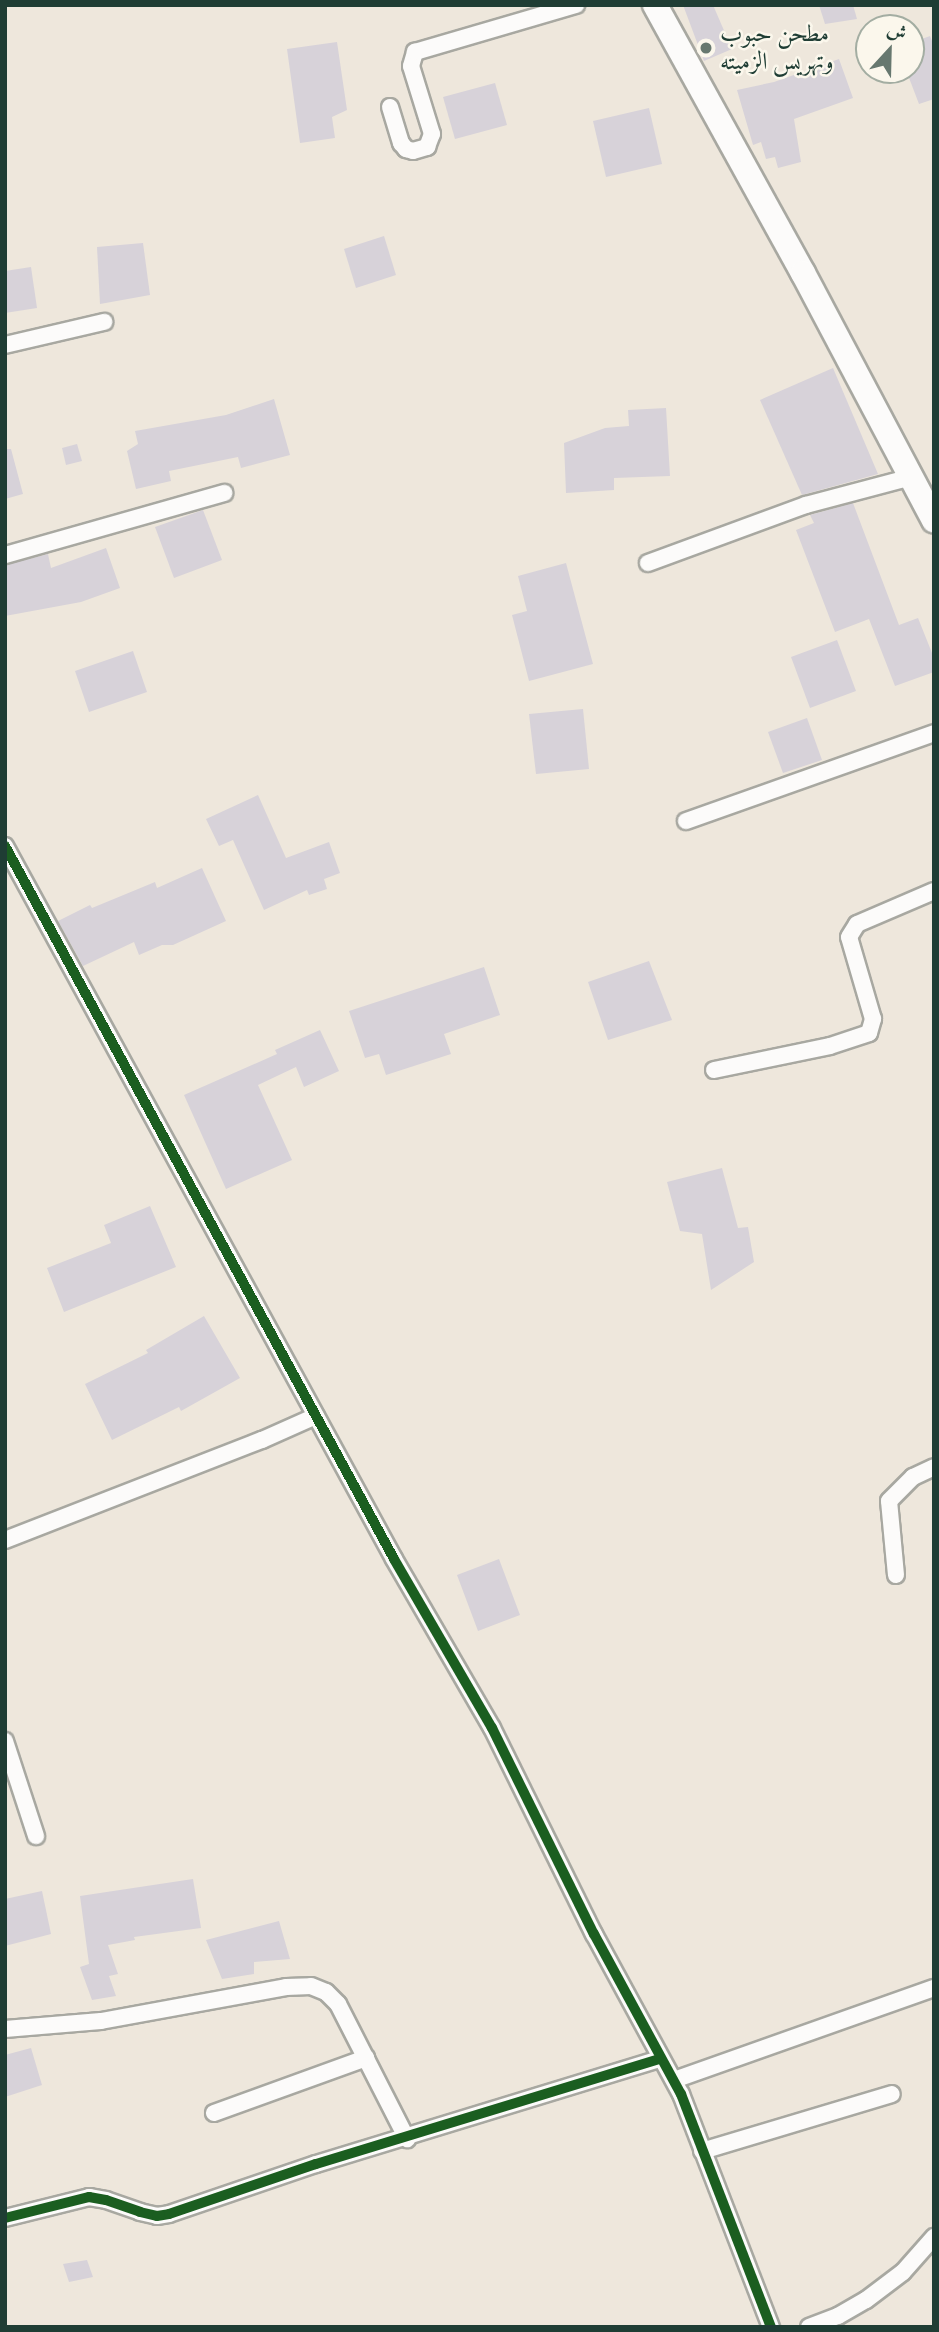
<!DOCTYPE html>
<html>
<head>
<meta charset="utf-8">
<style>
	body { margin:0 }
	#map { position:relative; width:939px; height:2332px; overflow:hidden; background:#eee7dc; font-family:"IM FELL Great Primer",Amiri,serif }
	div>[style] { position:absolute }
	.building>* { inset:0; background:#d7d2d9 }
	.roads { filter:drop-shadow(2px 0 #a8a8a1) drop-shadow(-2px 0 #a8a8a1) drop-shadow(0 2px #a8a8a1) drop-shadow(0 -2px #a8a8a1) }
	.street>* { height:16px; margin:-8px; padding:0 8px; transform-origin:8px; border-radius:8px; background:#fcfbfa }
	.primary>* { height:24px; margin:-12px; padding:0 12px; transform-origin:12px; border-radius:12px; background:#fcfbfa }
	.cycleway>* { height:10px; margin:-5px; padding:0 5px; transform-origin:5px; border-radius:5px; background:#1b5e20 }
	.dots>* { width:19px; height:19px; translate:-50% -50%; box-sizing:border-box; border:4px solid #fbf7ec; border-radius:50% }
	span { translate:-50% -50%; white-space:nowrap; text-align:center; line-height:1.15; -webkit-text-stroke:5px #fbf7ec; paint-order:stroke }
	.poi-label { font-size:24px; color:#1f3d34 }
	.left { translate:0 -50%; text-align:left }
	.frame { position:absolute; inset:0; border:7px solid #1f3d34; pointer-events:none }
	.north { position:absolute; left:855px; top:14px; width:70px; height:70px; box-sizing:border-box; background:#fbf7ec; border:2px solid #a3ada2; border-radius:50%; rotate:22deg; font-size:19px; font-weight:700; line-height:28px; text-align:center; color:#1f3d34 }
	.north::after { content:''; display:block; margin:auto; width:24px; height:32px; background:#67786f; clip-path:polygon(50% 0,100% 100%,50% 72%,0 100%) }
</style>
</head>
<body>
<div id="map">
	<div class="building">
		<i style="clip-path:polygon(683px 5px,713px 5px,732px 49px,704px 61px)"></i>
		<i style="clip-path:polygon(819px 5px,853px 5px,857px 19px,825px 24px)"></i>
		<i style="clip-path:polygon(930px 36px,934px 46px,934px 99px,919px 104px,906px 70px,911px 70px,911px 43px)"></i>
		<i style="clip-path:polygon(337px 42px,347px 110px,332px 117px,335px 138px,300px 143px,287px 49px)"></i>
		<i style="clip-path:polygon(839px 59px,853px 98px,794px 119px,801px 162px,778px 168px,775px 157px,766px 159px,761px 142px,753px 145px,737px 90px,774px 82px)"></i>
		<i style="clip-path:polygon(495px 83px,507px 125px,455px 139px,443px 97px)"></i>
		<i style="clip-path:polygon(649px 108px,662px 164px,606px 177px,593px 121px)"></i>
		<i style="clip-path:polygon(384px 236px,396px 275px,356px 288px,344px 249px)"></i>
		<i style="clip-path:polygon(143px 243px,150px 295px,100px 304px,97px 247px)"></i>
		<i style="clip-path:polygon(31px 267px,37px 308px,5px 313px,5px 271px)"></i>
		<i style="clip-path:polygon(833px 368px,878px 474px,802px 495px,760px 400px)"></i>
		<i style="clip-path:polygon(274px 399px,290px 455px,241px 468px,238px 457px,169px 471px,171px 481px,136px 489px,127px 451px,138px 444px,135px 431px,226px 415px)"></i>
		<i style="clip-path:polygon(666px 408px,670px 476px,614px 478px,614px 490px,566px 493px,564px 443px,605px 428px,629px 426px,628px 410px)"></i>
		<i style="clip-path:polygon(77px 444px,82px 461px,66px 465px,62px 448px)"></i>
		<i style="clip-path:polygon(5px 449px,11px 449px,23px 494px,5px 499px)"></i>
		<i style="clip-path:polygon(853px 503px,899px 625px,918px 618px,934px 658px,934px 672px,895px 686px,869px 619px,835px 632px,796px 530px,814px 523px,810px 515px)"></i>
		<i style="clip-path:polygon(203px 510px,222px 560px,174px 578px,155px 527px)"></i>
		<i style="clip-path:polygon(106px 548px,120px 588px,81px 602px,5px 616px,5px 565px,48px 554px,51px 568px)"></i>
		<i style="clip-path:polygon(566px 563px,593px 664px,529px 681px,512px 615px,527px 611px,518px 576px)"></i>
		<i style="clip-path:polygon(837px 640px,856px 691px,810px 708px,791px 657px)"></i>
		<i style="clip-path:polygon(133px 651px,147px 692px,89px 712px,75px 671px)"></i>
		<i style="clip-path:polygon(583px 709px,589px 769px,536px 774px,529px 714px)"></i>
		<i style="clip-path:polygon(807px 718px,822px 760px,783px 773px,768px 732px)"></i>
		<i style="clip-path:polygon(258px 795px,286px 858px,329px 842px,340px 873px,324px 879px,327px 889px,309px 895px,307px 890px,264px 910px,233px 840px,219px 846px,206px 819px)"></i>
		<i style="clip-path:polygon(202px 868px,226px 921px,173px 945px,162px 945px,139px 955px,134px 942px,83px 966px,58px 921px,90px 905px,92px 908px,155px 882px,157px 888px)"></i>
		<i style="clip-path:polygon(649px 961px,672px 1020px,608px 1040px,588px 982px)"></i>
		<i style="clip-path:polygon(484px 967px,500px 1015px,444px 1034px,451px 1054px,386px 1075px,379px 1054px,365px 1058px,349px 1011px)"></i>
		<i style="clip-path:polygon(320px 1030px,339px 1071px,304px 1087px,296px 1067px,258px 1085px,292px 1160px,226px 1189px,184px 1095px,277px 1054px,275px 1050px)"></i>
		<i style="clip-path:polygon(722px 1168px,738px 1228px,748px 1227px,754px 1262px,711px 1290px,702px 1234px,680px 1231px,667px 1182px)"></i>
		<i style="clip-path:polygon(150px 1206px,176px 1267px,64px 1312px,47px 1268px,111px 1243px,104px 1225px)"></i>
		<i style="clip-path:polygon(204px 1316px,240px 1378px,181px 1411px,179px 1407px,112px 1440px,85px 1384px,148px 1353px,146px 1350px)"></i>
		<i style="clip-path:polygon(499px 1559px,520px 1615px,478px 1631px,457px 1575px)"></i>
		<i style="clip-path:polygon(193px 1879px,201px 1928px,134px 1937px,135px 1940px,108px 1945px,118px 1974px,109px 1976px,116px 1996px,92px 2000px,80px 1967px,89px 1964px,80px 1896px)"></i>
		<i style="clip-path:polygon(42px 1891px,51px 1934px,5px 1946px,5px 1899px)"></i>
		<i style="clip-path:polygon(279px 1921px,290px 1959px,254px 1962px,254px 1974px,222px 1979px,206px 1940px)"></i>
		<i style="clip-path:polygon(31px 2048px,42px 2085px,5px 2097px,5px 2055px)"></i>
		<i style="clip-path:polygon(87px 2260px,93px 2277px,69px 2282px,63px 2264px)"></i>
	</div>
	<div class="roads">
		<div class="street">
			<i style="left:390px;top:107px;width:38px;rotate:73deg"></i>
			<i style="left:401px;top:143px;width:8px;rotate:50deg"></i>
			<i style="left:406px;top:149px;width:7px;rotate:16deg"></i>
			<i style="left:413px;top:151px;width:15px;rotate:-16deg"></i>
			<i style="left:427px;top:147px;width:14px;rotate:-69deg"></i>
			<i style="left:432px;top:134px;width:71px;rotate:-107.2deg"></i>
			<i style="left:411px;top:66px;width:15px;rotate:-74deg"></i>
			<i style="left:415px;top:52px;width:168px;rotate:-16.3deg"></i>
			<i style="left:5px;top:345px;width:102px;rotate:-13.1deg"></i>
			<i style="left:5px;top:555px;width:228px;rotate:-15.8deg"></i>
			<i style="left:648px;top:563px;width:168px;rotate:-20.2deg"></i>
			<i style="left:806px;top:505px;width:109px;rotate:-14.9deg"></i>
			<i style="left:686px;top:821px;width:263px;rotate:-19.5deg"></i>
			<i style="left:5px;top:846px;width:812px;rotate:61.38deg"></i>
			<i style="left:394px;top:1559px;width:195px;rotate:59.9deg"></i>
			<i style="left:492px;top:1728px;width:230px;rotate:63.7deg"></i>
			<i style="left:594px;top:1934px;width:182px;rotate:61.5deg"></i>
			<i style="left:681px;top:2094px;width:250px;rotate:68.9deg"></i>
			<i style="left:714px;top:1070px;width:118px;rotate:-11.7deg"></i>
			<i style="left:830px;top:1046px;width:41px;rotate:-18.4deg"></i>
			<i style="left:869px;top:1033px;width:15px;rotate:-74deg"></i>
			<i style="left:873px;top:1019px;width:85px;rotate:-106.3deg"></i>
			<i style="left:849px;top:937px;width:15px;rotate:-58deg"></i>
			<i style="left:857px;top:924px;width:84px;rotate:-23.2deg"></i>
			<i style="left:5px;top:1540px;width:276px;rotate:-21.3deg"></i>
			<i style="left:262px;top:1440px;width:59px;rotate:-24deg"></i>
			<i style="left:896px;top:1575px;width:74px;rotate:-95.4deg"></i>
			<i style="left:889px;top:1501px;width:34px;rotate:-45deg"></i>
			<i style="left:913px;top:1477px;width:23px;rotate:-25deg"></i>
			<i style="left:5px;top:1741px;width:100px;rotate:71.9deg"></i>
			<i style="left:5px;top:2029px;width:96px;rotate:-4.8deg"></i>
			<i style="left:101px;top:2021px;width:188px;rotate:-10.4deg"></i>
			<i style="left:286px;top:1987px;width:25px;rotate:-2deg"></i>
			<i style="left:311px;top:1986px;width:16px;rotate:22deg"></i>
			<i style="left:326px;top:1992px;width:17px;rotate:45deg"></i>
			<i style="left:338px;top:2004px;width:152px;rotate:62.9deg"></i>
			<i style="left:674px;top:2080px;width:276px;rotate:-19.5deg"></i>
			<i style="left:214px;top:2113px;width:162px;rotate:-19.9deg"></i>
			<i style="left:702px;top:2151px;width:198px;rotate:-16.7deg"></i>
			<i style="left:5px;top:2218px;width:87px;rotate:-14deg"></i>
			<i style="left:89px;top:2197px;width:17px;rotate:10deg"></i>
			<i style="left:106px;top:2200px;width:36px;rotate:19deg"></i>
			<i style="left:140px;top:2212px;width:17px;rotate:13deg"></i>
			<i style="left:157px;top:2216px;width:12px;rotate:-9deg"></i>
			<i style="left:169px;top:2214px;width:155px;rotate:-18.8deg"></i>
			<i style="left:316px;top:2164px;width:360px;rotate:-17deg"></i>
			<i style="left:809px;top:2327px;width:31px;rotate:-21deg"></i>
			<i style="left:838px;top:2316px;width:32px;rotate:-30deg"></i>
			<i style="left:866px;top:2300px;width:46px;rotate:-37.1deg"></i>
			<i style="left:903px;top:2272px;width:47px;rotate:-48.5deg"></i>
		</div>
		<div class="primary">
			<i style="left:655px;top:5px;width:306px;rotate:61.1deg"></i>
			<i style="left:803px;top:273px;width:280px;rotate:62.1deg"></i>
		</div>
	</div>
	<div class="cycleway">
		<i style="left:5px;top:846px;width:812px;rotate:61.38deg"></i>
		<i style="left:394px;top:1559px;width:195px;rotate:59.9deg"></i>
		<i style="left:492px;top:1728px;width:230px;rotate:63.7deg"></i>
		<i style="left:594px;top:1934px;width:182px;rotate:61.5deg"></i>
		<i style="left:681px;top:2094px;width:250px;rotate:68.9deg"></i>
		<i style="left:5px;top:2218px;width:87px;rotate:-14deg"></i>
		<i style="left:89px;top:2197px;width:17px;rotate:10deg"></i>
		<i style="left:106px;top:2200px;width:36px;rotate:19deg"></i>
		<i style="left:140px;top:2212px;width:17px;rotate:13deg"></i>
		<i style="left:157px;top:2216px;width:12px;rotate:-9deg"></i>
		<i style="left:169px;top:2214px;width:155px;rotate:-18.8deg"></i>
		<i style="left:316px;top:2164px;width:360px;rotate:-17deg"></i>
	</div>
	<div class="dots">
		<i style="left:706px;top:48px;background:#67786f"></i>
	</div>
	<div class="poi-label">
		<span class="left" style="left:720px;top:48px">مطحن حبوب<br>وتهريس الزميته</span>
	</div>
	<div class="frame"></div>
	<div class="north">ش</div>
</div>
</body>
</html>
